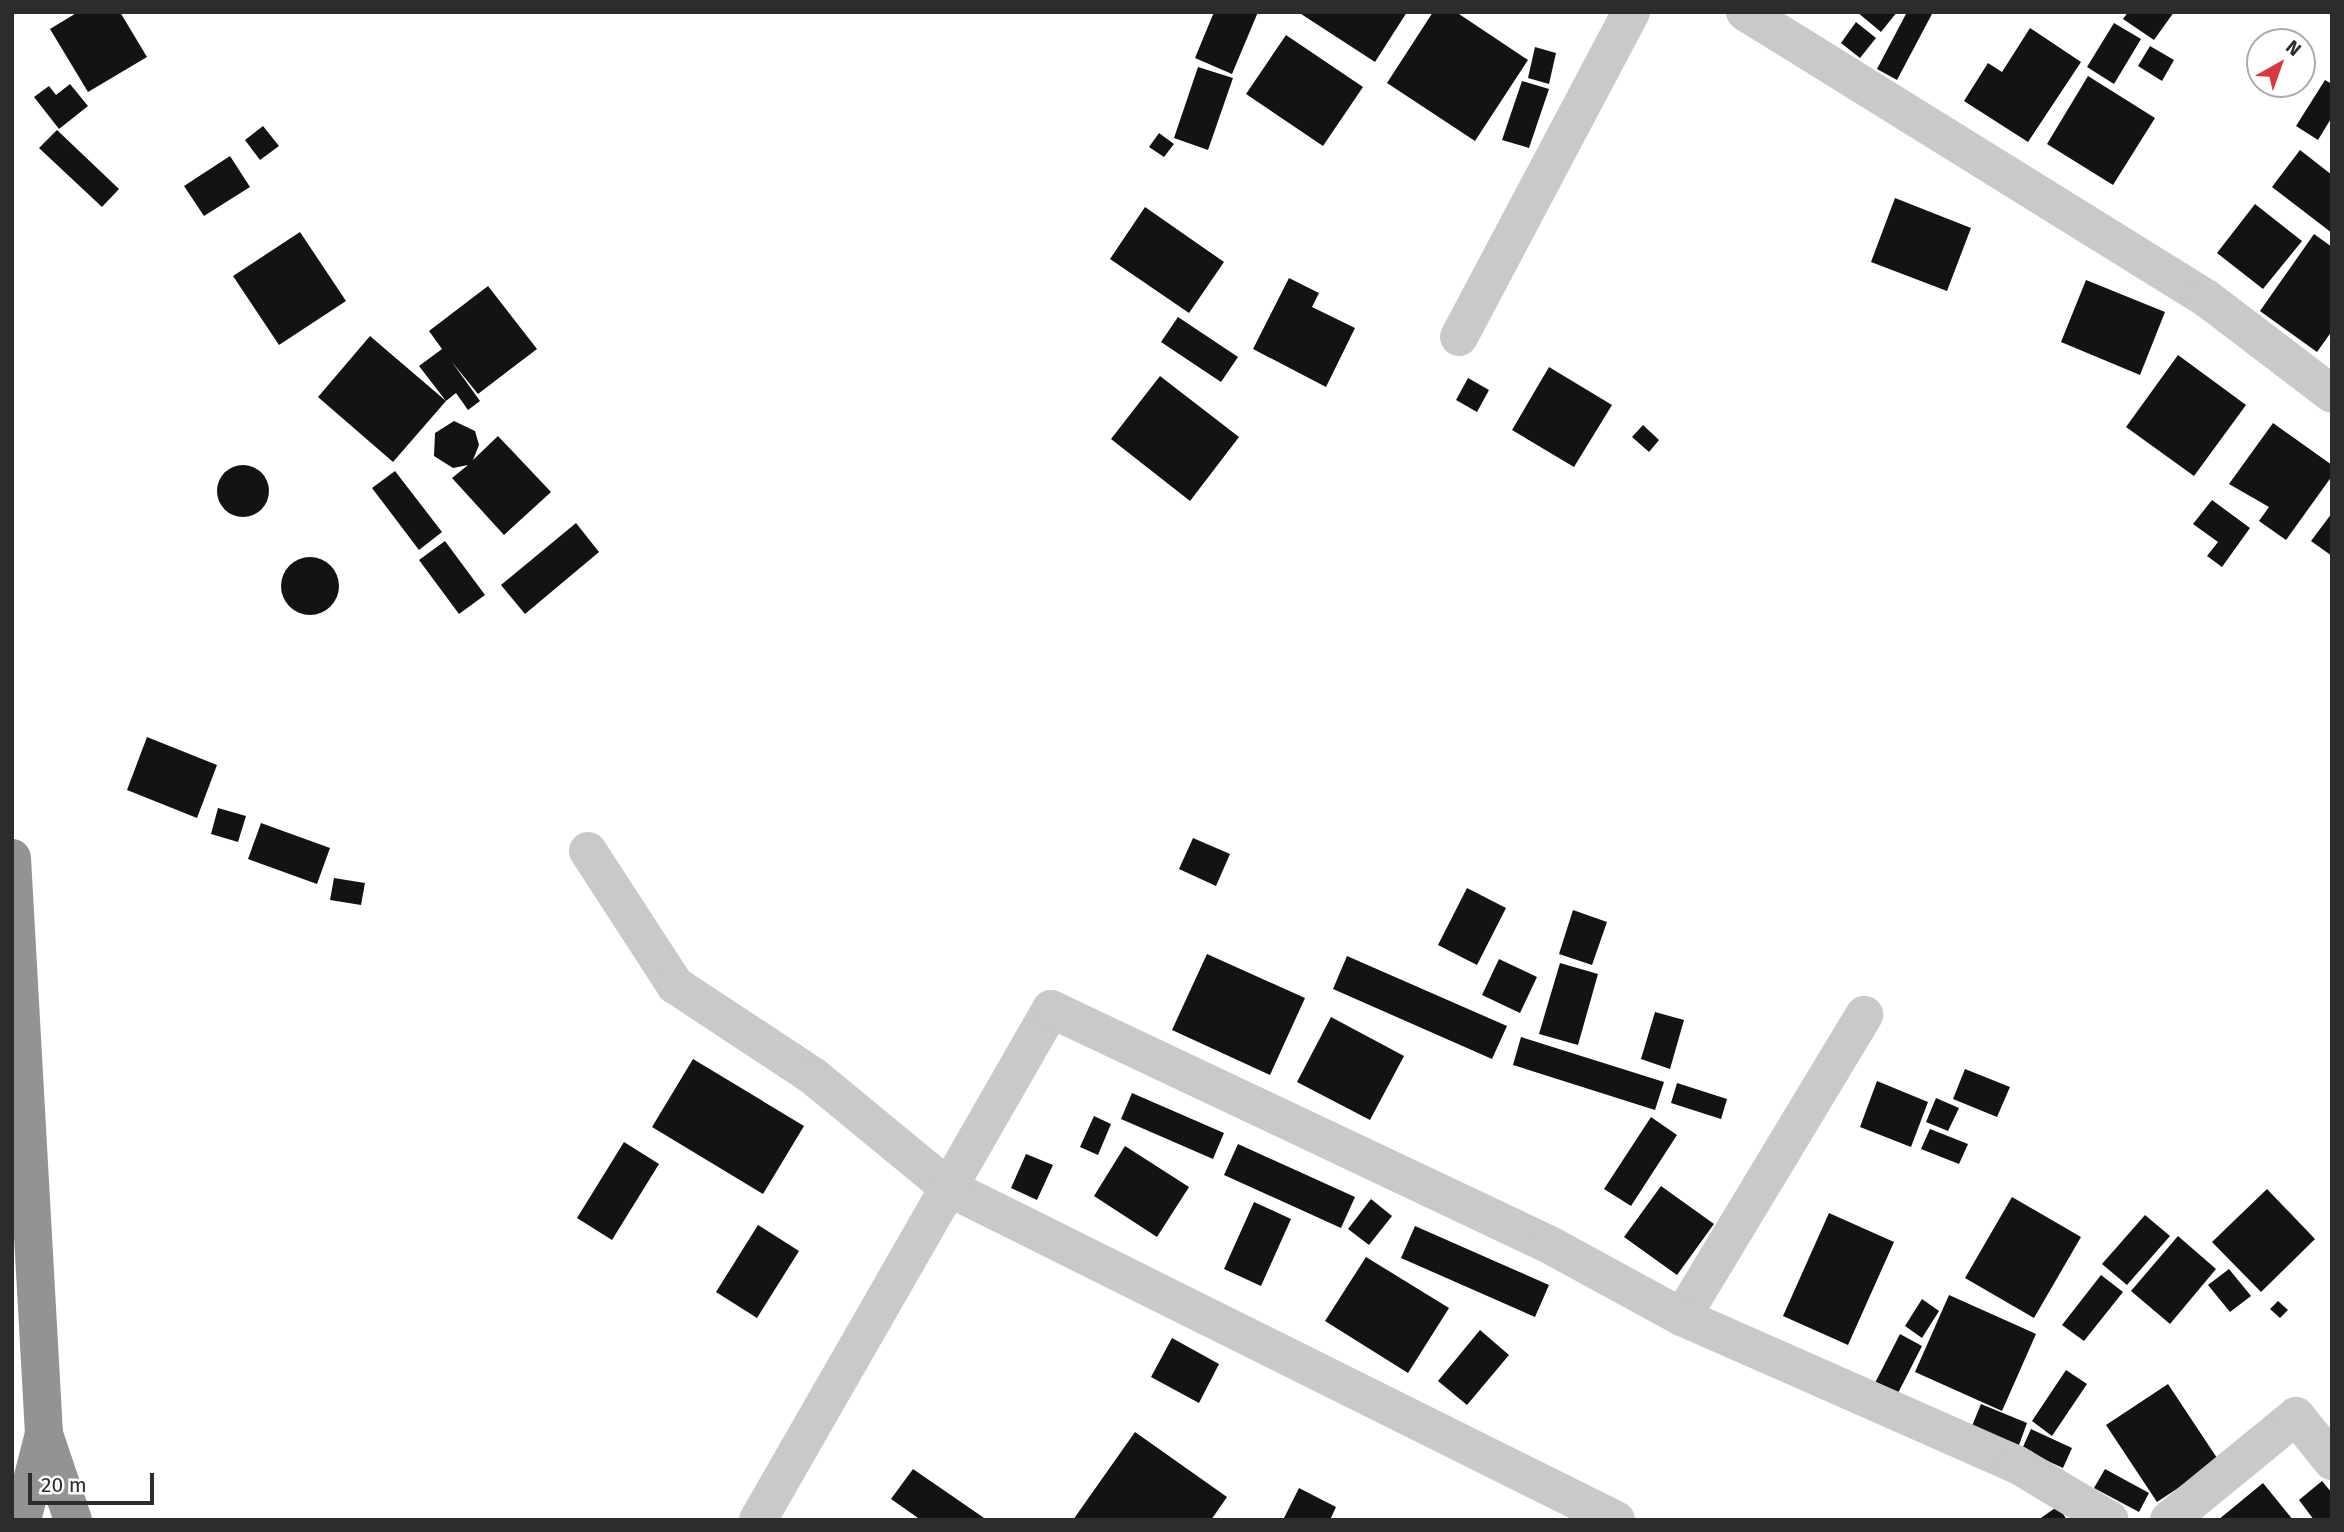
<!DOCTYPE html>
<html>
<head>
<meta charset="utf-8">
<style>
	body { margin:0 }
	#map { position:relative; width:2344px; height:1532px; overflow:hidden; background:#fff; font-family:"Fira Sans",sans-serif }
	div>[style] { position:absolute }
	.building>* { inset:0; background:#131313 }
	.round { border-radius:50% }
	.minor>* { height:38px; margin:-19px; padding:0 19px; transform-origin:19px; border-radius:19px; background:#c9c9c9 }
	.highway>* { height:38px; margin:-19px; padding:0 19px; transform-origin:19px; border-radius:19px; background:#939393 }
	span { translate:-50% -50%; white-space:nowrap; text-align:center; line-height:1.15; -webkit-text-stroke:7px #fff; paint-order:stroke }
	.frame { position:absolute; inset:0; border:14px solid #2c2c2c; pointer-events:none }
	.north { position:absolute; left:2246px; top:28px; width:70px; height:70px; box-sizing:border-box; background:#fff; border:2px solid #ababab; border-radius:50%; rotate:40deg; font-size:19px; font-weight:700; line-height:28px; text-align:center; color:#2c2c2c }
	.north::after { content:''; display:block; margin:auto; width:24px; height:32px; background:#d9383f; clip-path:polygon(50% 0,100% 100%,50% 72%,0 100%) }
	.scale { position:absolute; left:28px; top:1473px; width:126px; height:32px; box-sizing:border-box; border:4px solid #2c2c2c; border-top:0; padding-left:9px; font-size:21px; line-height:24px; white-space:nowrap; color:#2c2c2c; -webkit-text-stroke:5px #fff; paint-order:stroke }
</style>
</head>
<body>
<div id="map">
	<div class="building">
		<i style="clip-path:polygon(78px 12px,120px 12px,147px 57px,88px 92px,50px 29px)"></i>
		<i style="clip-path:polygon(1214px 12px,1258px 12px,1232px 74px,1195px 58px)"></i>
		<i style="clip-path:polygon(1298px 12px,1407px 12px,1375px 62px)"></i>
		<i style="clip-path:polygon(1433px 12px,1456px 12px,1528px 60px,1475px 141px,1387px 83px)"></i>
		<i style="clip-path:polygon(1857px 12px,1897px 12px,1881px 32px)"></i>
		<i style="clip-path:polygon(1907px 12px,1933px 12px,1897px 80px,1877px 69px)"></i>
		<i style="clip-path:polygon(2128px 12px,2174px 12px,2154px 40px,2123px 19px)"></i>
		<i style="clip-path:polygon(1856px 22px,1876px 38px,1860px 58px,1841px 43px)"></i>
		<i style="clip-path:polygon(2114px 23px,2141px 39px,2114px 84px,2087px 67px)"></i>
		<i style="clip-path:polygon(2030px 28px,2081px 62px,2028px 142px,1964px 101px,1988px 63px,2002px 72px)"></i>
		<i style="clip-path:polygon(1286px 35px,1363px 87px,1323px 146px,1246px 94px)"></i>
		<i style="clip-path:polygon(2150px 46px,2174px 60px,2162px 81px,2138px 66px)"></i>
		<i style="clip-path:polygon(1535px 47px,1556px 53px,1549px 84px,1528px 78px)"></i>
		<i style="clip-path:polygon(1198px 67px,1233px 78px,1208px 150px,1174px 138px)"></i>
		<i style="clip-path:polygon(2088px 76px,2155px 118px,2113px 185px,2047px 144px)"></i>
		<i style="clip-path:polygon(2325px 80px,2332px 84px,2332px 117px,2318px 140px,2296px 126px)"></i>
		<i style="clip-path:polygon(1522px 81px,1549px 89px,1529px 148px,1502px 140px)"></i>
		<i style="clip-path:polygon(70px 84px,88px 106px,59px 129px,34px 97px,49px 86px,56px 95px)"></i>
		<i style="clip-path:polygon(263px 126px,279px 146px,260px 160px,245px 140px)"></i>
		<i style="clip-path:polygon(57px 130px,119px 189px,102px 207px,39px 148px)"></i>
		<i style="clip-path:polygon(1159px 133px,1174px 144px,1164px 157px,1149px 147px)"></i>
		<i style="clip-path:polygon(2300px 150px,2332px 175px,2332px 233px,2272px 187px)"></i>
		<i style="clip-path:polygon(230px 156px,250px 187px,204px 216px,184px 186px)"></i>
		<i style="clip-path:polygon(1895px 198px,1971px 228px,1947px 291px,1871px 262px)"></i>
		<i style="clip-path:polygon(2255px 204px,2302px 241px,2263px 289px,2217px 253px)"></i>
		<i style="clip-path:polygon(1145px 207px,1224px 262px,1189px 313px,1110px 259px)"></i>
		<i style="clip-path:polygon(300px 232px,346px 301px,279px 345px,233px 276px)"></i>
		<i style="clip-path:polygon(2314px 234px,2332px 247px,2332px 331px,2317px 352px,2260px 311px)"></i>
		<i style="clip-path:polygon(1289px 278px,1319px 293px,1312px 307px,1355px 328px,1326px 387px,1253px 349px)"></i>
		<i style="clip-path:polygon(2086px 280px,2165px 312px,2140px 375px,2061px 342px)"></i>
		<i style="clip-path:polygon(488px 286px,537px 349px,478px 394px,452px 362px,480px 401px,468px 410px,456px 393px,446px 401px,419px 366px,442px 349px,429px 331px)"></i>
		<i style="clip-path:polygon(1178px 317px,1238px 357px,1221px 382px,1161px 342px)"></i>
		<i style="clip-path:polygon(370px 336px,446px 401px,393px 462px,318px 397px)"></i>
		<i style="clip-path:polygon(2178px 355px,2246px 405px,2194px 476px,2126px 427px)"></i>
		<i style="clip-path:polygon(1549px 367px,1612px 405px,1574px 467px,1512px 430px)"></i>
		<i style="clip-path:polygon(1160px 376px,1239px 437px,1190px 501px,1111px 439px)"></i>
		<i style="clip-path:polygon(1468px 378px,1489px 390px,1477px 412px,1456px 400px)"></i>
		<i style="clip-path:polygon(454px 421px,475px 431px,479px 445px,473px 460px,498px 436px,551px 492px,504px 535px,452px 478px,468px 465px,453px 468px,434px 456px,435px 433px)"></i>
		<i style="clip-path:polygon(2273px 423px,2332px 465px,2332px 476px,2286px 540px,2259px 521px,2269px 507px,2229px 484px)"></i>
		<i style="clip-path:polygon(1643px 425px,1659px 440px,1649px 452px,1632px 437px)"></i>
		<i class="round" style="left:217px;top:465px;width:52px;height:52px"></i>
		<i style="clip-path:polygon(395px 471px,442px 532px,419px 550px,372px 488px)"></i>
		<i style="clip-path:polygon(2212px 500px,2250px 528px,2222px 567px,2207px 556px,2218px 542px,2193px 524px)"></i>
		<i style="clip-path:polygon(2332px 513px,2332px 556px,2311px 541px)"></i>
		<i style="clip-path:polygon(576px 523px,599px 552px,525px 614px,501px 585px)"></i>
		<i style="clip-path:polygon(445px 541px,485px 595px,459px 614px,419px 560px)"></i>
		<i class="round" style="left:281px;top:557px;width:58px;height:58px"></i>
		<i style="clip-path:polygon(147px 737px,217px 765px,197px 818px,127px 790px)"></i>
		<i style="clip-path:polygon(218px 808px,246px 816px,238px 842px,211px 834px)"></i>
		<i style="clip-path:polygon(261px 823px,330px 848px,317px 884px,248px 859px)"></i>
		<i style="clip-path:polygon(1193px 838px,1230px 854px,1216px 886px,1179px 869px)"></i>
		<i style="clip-path:polygon(334px 878px,365px 883px,361px 905px,330px 900px)"></i>
		<i style="clip-path:polygon(1467px 888px,1506px 908px,1477px 965px,1438px 945px)"></i>
		<i style="clip-path:polygon(1573px 910px,1607px 922px,1592px 965px,1559px 954px)"></i>
		<i style="clip-path:polygon(1207px 954px,1305px 998px,1270px 1075px,1172px 1030px)"></i>
		<i style="clip-path:polygon(1347px 956px,1507px 1026px,1492px 1059px,1333px 989px)"></i>
		<i style="clip-path:polygon(1499px 959px,1537px 977px,1520px 1013px,1482px 995px)"></i>
		<i style="clip-path:polygon(1560px 963px,1598px 974px,1578px 1045px,1539px 1034px)"></i>
		<i style="clip-path:polygon(1655px 1012px,1684px 1020px,1670px 1069px,1641px 1059px)"></i>
		<i style="clip-path:polygon(1331px 1017px,1404px 1056px,1370px 1120px,1297px 1082px)"></i>
		<i style="clip-path:polygon(1521px 1037px,1664px 1082px,1655px 1110px,1513px 1065px)"></i>
		<i style="clip-path:polygon(693px 1059px,804px 1126px,763px 1194px,652px 1127px)"></i>
		<i style="clip-path:polygon(1965px 1069px,2010px 1087px,1997px 1117px,1953px 1099px)"></i>
		<i style="clip-path:polygon(1877px 1081px,1928px 1102px,1911px 1147px,1860px 1127px)"></i>
		<i style="clip-path:polygon(1677px 1083px,1727px 1099px,1721px 1119px,1671px 1103px)"></i>
		<i style="clip-path:polygon(1132px 1093px,1224px 1133px,1213px 1159px,1121px 1119px)"></i>
		<i style="clip-path:polygon(1936px 1098px,1959px 1108px,1948px 1131px,1926px 1122px)"></i>
		<i style="clip-path:polygon(1094px 1116px,1111px 1124px,1098px 1155px,1080px 1147px)"></i>
		<i style="clip-path:polygon(1651px 1117px,1677px 1135px,1631px 1206px,1604px 1189px)"></i>
		<i style="clip-path:polygon(1930px 1129px,1968px 1144px,1959px 1164px,1921px 1149px)"></i>
		<i style="clip-path:polygon(624px 1142px,659px 1164px,612px 1240px,577px 1218px)"></i>
		<i style="clip-path:polygon(1238px 1144px,1355px 1197px,1341px 1228px,1224px 1175px)"></i>
		<i style="clip-path:polygon(1125px 1146px,1189px 1187px,1157px 1237px,1094px 1196px)"></i>
		<i style="clip-path:polygon(1026px 1154px,1053px 1165px,1037px 1200px,1011px 1188px)"></i>
		<i style="clip-path:polygon(1661px 1186px,1714px 1224px,1677px 1275px,1624px 1237px)"></i>
		<i style="clip-path:polygon(2267px 1189px,2315px 1239px,2261px 1292px,2212px 1242px)"></i>
		<i style="clip-path:polygon(2012px 1197px,2081px 1237px,2034px 1318px,1965px 1278px)"></i>
		<i style="clip-path:polygon(1371px 1199px,1392px 1216px,1369px 1245px,1348px 1229px)"></i>
		<i style="clip-path:polygon(1254px 1202px,1291px 1219px,1261px 1286px,1224px 1269px)"></i>
		<i style="clip-path:polygon(1829px 1213px,1894px 1242px,1848px 1345px,1783px 1316px)"></i>
		<i style="clip-path:polygon(2145px 1215px,2170px 1236px,2127px 1285px,2102px 1264px)"></i>
		<i style="clip-path:polygon(758px 1225px,799px 1251px,757px 1318px,716px 1292px)"></i>
		<i style="clip-path:polygon(1415px 1226px,1549px 1285px,1535px 1317px,1401px 1258px)"></i>
		<i style="clip-path:polygon(2178px 1236px,2216px 1269px,2170px 1324px,2131px 1291px)"></i>
		<i style="clip-path:polygon(1366px 1257px,1449px 1308px,1408px 1373px,1325px 1321px)"></i>
		<i style="clip-path:polygon(2229px 1269px,2251px 1296px,2230px 1312px,2208px 1285px)"></i>
		<i style="clip-path:polygon(2101px 1275px,2123px 1292px,2084px 1341px,2062px 1325px)"></i>
		<i style="clip-path:polygon(1949px 1295px,2036px 1334px,2002px 1411px,1915px 1372px)"></i>
		<i style="clip-path:polygon(1922px 1299px,1939px 1311px,1922px 1338px,1905px 1326px)"></i>
		<i style="clip-path:polygon(2278px 1301px,2288px 1310px,2280px 1318px,2270px 1309px)"></i>
		<i style="clip-path:polygon(1480px 1330px,1509px 1355px,1467px 1405px,1438px 1381px)"></i>
		<i style="clip-path:polygon(1900px 1334px,1922px 1346px,1897px 1395px,1875px 1383px)"></i>
		<i style="clip-path:polygon(1172px 1338px,1219px 1364px,1199px 1403px,1151px 1377px)"></i>
		<i style="clip-path:polygon(2066px 1370px,2087px 1384px,2052px 1436px,2032px 1421px)"></i>
		<i style="clip-path:polygon(2168px 1384px,2219px 1461px,2157px 1502px,2106px 1425px)"></i>
		<i style="clip-path:polygon(1981px 1404px,2027px 1423px,2019px 1445px,1972px 1426px)"></i>
		<i style="clip-path:polygon(2031px 1429px,2072px 1448px,2063px 1468px,2022px 1449px)"></i>
		<i style="clip-path:polygon(1135px 1432px,1227px 1497px,1211px 1520px,1073px 1520px)"></i>
		<i style="clip-path:polygon(913px 1469px,987px 1520px,921px 1520px,891px 1499px)"></i>
		<i style="clip-path:polygon(2105px 1469px,2149px 1493px,2139px 1512px,2094px 1488px)"></i>
		<i style="clip-path:polygon(2322px 1481px,2332px 1493px,2332px 1520px,2314px 1520px,2299px 1500px)"></i>
		<i style="clip-path:polygon(2263px 1483px,2293px 1520px,2218px 1520px)"></i>
		<i style="clip-path:polygon(1299px 1488px,1336px 1507px,1330px 1520px,1283px 1520px)"></i>
		<i style="clip-path:polygon(2058px 1506px,2067px 1520px,2038px 1520px)"></i>
	</div>
	<div class="minor">
		<i style="left:1745px;top:12px;width:543px;rotate:31.82deg"></i>
		<i style="left:2206px;top:298px;width:158px;rotate:37.3deg"></i>
		<i style="left:1459px;top:337px;width:368px;rotate:-62.1deg"></i>
		<i style="left:588px;top:851px;width:160px;rotate:57deg"></i>
		<i style="left:675px;top:985px;width:165px;rotate:33.4deg"></i>
		<i style="left:813px;top:1076px;width:176px;rotate:39.5deg"></i>
		<i style="left:949px;top:1188px;width:745px;rotate:26.46deg"></i>
		<i style="left:1682px;top:1317px;width:353px;rotate:-58.9deg"></i>
		<i style="left:758px;top:1520px;width:589px;rotate:-60.17deg"></i>
		<i style="left:1051px;top:1009px;width:550px;rotate:25.31deg"></i>
		<i style="left:1548px;top:1244px;width:153px;rotate:28.6deg"></i>
		<i style="left:1682px;top:1317px;width:365px;rotate:23.8deg"></i>
		<i style="left:2016px;top:1464px;width:109px;rotate:30.8deg"></i>
		<i style="left:2169px;top:1520px;width:164px;rotate:-39.3deg"></i>
		<i style="left:2296px;top:1416px;width:58px;rotate:51.3deg"></i>
	</div>
	<div class="highway">
		<i style="left:12px;top:858px;width:577px;rotate:86.82deg"></i>
		<i style="left:44px;top:1434px;width:91px;rotate:71.4deg"></i>
		<i style="left:22px;top:1520px;width:89px;rotate:-75.7deg"></i>
	</div>
	<div class="frame"></div>
	<div class="north">N</div>
	<div class="scale">20 m</div>
</div>
</body>
</html>
